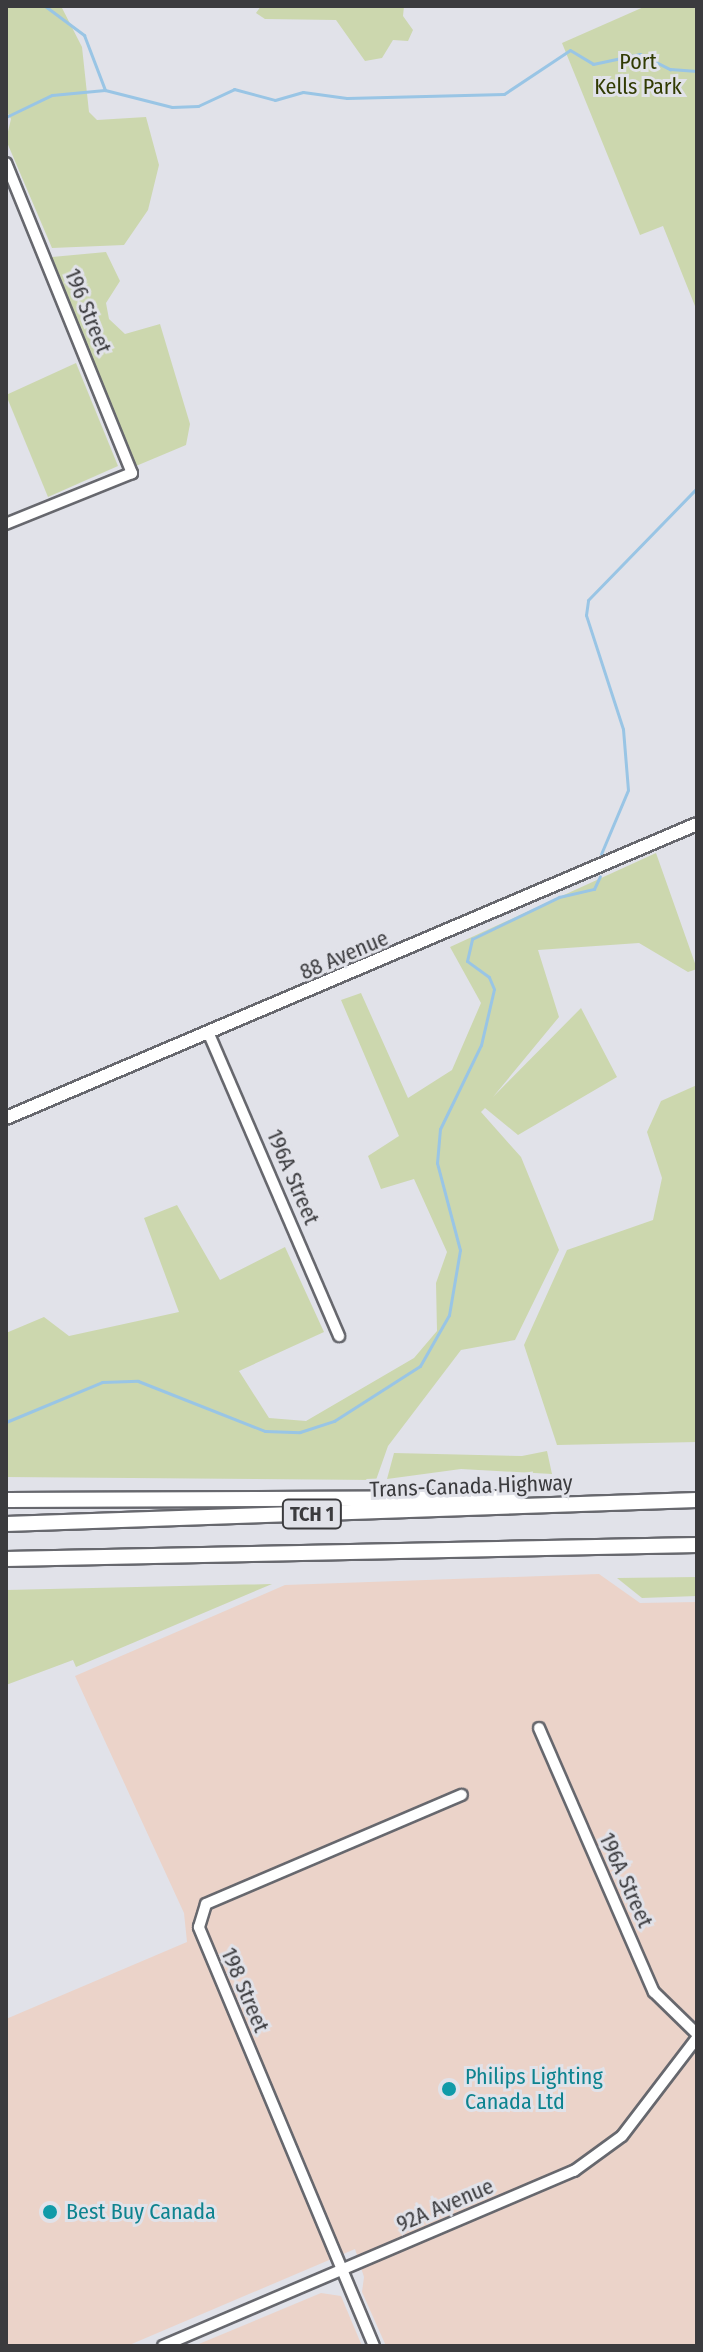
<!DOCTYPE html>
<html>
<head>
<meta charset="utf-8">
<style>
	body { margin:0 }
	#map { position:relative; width:703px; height:2352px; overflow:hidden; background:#e1e2e9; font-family:"Fira Sans Condensed",sans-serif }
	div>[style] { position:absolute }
	.industrial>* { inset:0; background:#ebd3c9 }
	.green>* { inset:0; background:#ccd7ae }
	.stream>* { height:3px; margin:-1.5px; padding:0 1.5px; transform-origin:1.5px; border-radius:1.5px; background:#99c5e5 }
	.roads { filter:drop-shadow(2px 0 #67686e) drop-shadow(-2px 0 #67686e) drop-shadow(0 2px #67686e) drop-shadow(0 -2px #67686e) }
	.minor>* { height:10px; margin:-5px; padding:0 5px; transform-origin:5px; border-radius:5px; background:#fff }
	.major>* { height:12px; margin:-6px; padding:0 6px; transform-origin:6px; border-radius:6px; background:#fff }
	.highway>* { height:14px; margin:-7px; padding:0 7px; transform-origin:7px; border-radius:7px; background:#fff }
	.dots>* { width:22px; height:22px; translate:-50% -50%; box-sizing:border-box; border:4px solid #e1e2e9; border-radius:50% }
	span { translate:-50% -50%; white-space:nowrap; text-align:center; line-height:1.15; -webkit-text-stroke:6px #e1e2e9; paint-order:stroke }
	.shield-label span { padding:2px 6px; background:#e1e2e9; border:2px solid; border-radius:6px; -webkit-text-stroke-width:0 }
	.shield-label { font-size:20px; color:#3b3b3e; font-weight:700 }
	.park-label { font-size:22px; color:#313b03 }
	.street-label { font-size:22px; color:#3b3b3e }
	.culture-label { font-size:22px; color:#0d838f }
	.left { translate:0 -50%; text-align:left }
	.frame { position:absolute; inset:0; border:8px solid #3b3b3e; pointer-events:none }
</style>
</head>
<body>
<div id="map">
	<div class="industrial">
		<i style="clip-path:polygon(599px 1574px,640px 1603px,697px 1602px,697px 2346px,386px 2346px,362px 2292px,364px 2277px,355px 2249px,127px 2346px,6px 2346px,6px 2019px,187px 1942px,184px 1913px,75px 1676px,285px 1585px)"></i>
		<i style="clip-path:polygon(321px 2293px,341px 2296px,362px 2346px,194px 2346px)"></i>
	</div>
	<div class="green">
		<i style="clip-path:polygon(6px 6px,61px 6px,82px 47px,89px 112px,97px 120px,146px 117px,159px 165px,148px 210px,124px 245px,52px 248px,6px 140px,11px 119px,6px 110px)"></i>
		<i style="clip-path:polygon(261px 6px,404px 6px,403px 16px,413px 30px,408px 41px,393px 40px,382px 58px,365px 61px,336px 20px,265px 19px,256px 13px)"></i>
		<i style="clip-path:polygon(646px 6px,697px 6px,697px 311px,663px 226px,640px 235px,562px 43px)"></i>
		<i style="clip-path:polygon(106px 252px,120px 281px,106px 303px,109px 319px,125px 334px,160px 324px,190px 424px,186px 445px,136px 466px,52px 257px)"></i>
		<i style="clip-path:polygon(76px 363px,118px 466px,48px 497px,6px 395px)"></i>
		<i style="clip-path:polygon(656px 853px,697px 969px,688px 972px,639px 943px,538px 950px,559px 1017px,493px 1097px,581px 1008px,617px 1077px,518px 1135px,485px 1108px,481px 1112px,521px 1157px,559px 1250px,515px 1340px,461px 1350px,388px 1446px,376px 1480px,6px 1477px,6px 1333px,44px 1317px,69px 1336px,179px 1312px,144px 1218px,177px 1205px,220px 1280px,285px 1247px,324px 1332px,239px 1371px,269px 1418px,306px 1421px,414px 1358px,437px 1331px,436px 1283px,447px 1252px,414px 1179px,381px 1189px,368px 1156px,399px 1136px,341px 1000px,361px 993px,408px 1098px,452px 1070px,481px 1003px,450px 947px)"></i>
		<i style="clip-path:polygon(697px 1085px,697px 1442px,557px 1445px,524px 1345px,567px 1250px,653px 1220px,662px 1178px,647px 1132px,661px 1101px)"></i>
		<i style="clip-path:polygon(547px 1451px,552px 1474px,461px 1469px,387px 1479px,394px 1453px,522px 1456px)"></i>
		<i style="clip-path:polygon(697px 1577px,697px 1596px,642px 1598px,617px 1578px)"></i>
		<i style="clip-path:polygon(272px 1584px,76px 1667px,73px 1660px,6px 1685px,6px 1590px)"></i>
	</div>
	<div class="stream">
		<i style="left:45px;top:6px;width:49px;rotate:36.6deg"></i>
		<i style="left:84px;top:35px;width:59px;rotate:69.1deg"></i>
		<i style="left:6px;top:117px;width:51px;rotate:-25.6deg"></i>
		<i style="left:52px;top:95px;width:53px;rotate:-5.4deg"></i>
		<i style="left:105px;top:90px;width:69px;rotate:14.2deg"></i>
		<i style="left:172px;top:107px;width:26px;rotate:-2deg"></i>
		<i style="left:198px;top:106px;width:40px;rotate:-25deg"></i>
		<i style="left:234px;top:89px;width:42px;rotate:15deg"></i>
		<i style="left:275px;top:100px;width:29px;rotate:-16deg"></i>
		<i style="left:303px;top:92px;width:44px;rotate:7.8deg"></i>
		<i style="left:347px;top:98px;width:157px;rotate:-1.5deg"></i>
		<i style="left:504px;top:94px;width:79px;rotate:-33.7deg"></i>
		<i style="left:570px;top:50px;width:27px;rotate:31deg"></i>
		<i style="left:593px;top:64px;width:48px;rotate:-12deg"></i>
		<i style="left:640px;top:54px;width:34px;rotate:27deg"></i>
		<i style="left:670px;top:69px;width:27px;rotate:4deg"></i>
		<i style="left:601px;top:854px;width:69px;rotate:-67.1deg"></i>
		<i style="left:628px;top:790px;width:61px;rotate:-94.7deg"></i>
		<i style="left:623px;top:729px;width:120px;rotate:-108deg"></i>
		<i style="left:586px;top:615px;width:15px;rotate:-82deg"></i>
		<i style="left:588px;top:600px;width:156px;rotate:-45.8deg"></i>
		<i style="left:6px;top:1422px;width:104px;rotate:-22.6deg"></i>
		<i style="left:102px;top:1382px;width:36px;rotate:-2deg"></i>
		<i style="left:138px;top:1381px;width:136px;rotate:21.5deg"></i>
		<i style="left:265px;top:1431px;width:35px;rotate:2deg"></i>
		<i style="left:300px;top:1432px;width:36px;rotate:-18deg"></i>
		<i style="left:334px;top:1421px;width:102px;rotate:-32.6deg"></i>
		<i style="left:420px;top:1366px;width:59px;rotate:-60.4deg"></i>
		<i style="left:449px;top:1315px;width:66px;rotate:-80.4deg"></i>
		<i style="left:460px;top:1250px;width:90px;rotate:-104.8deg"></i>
		<i style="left:437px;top:1163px;width:34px;rotate:-85deg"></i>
		<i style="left:440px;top:1129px;width:93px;rotate:-64deg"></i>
		<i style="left:481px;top:1045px;width:57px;rotate:-76.9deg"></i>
		<i style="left:494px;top:989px;width:13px;rotate:-113deg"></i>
		<i style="left:489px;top:977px;width:27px;rotate:-144deg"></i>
		<i style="left:467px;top:961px;width:23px;rotate:-77deg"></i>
		<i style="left:472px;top:939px;width:97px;rotate:-25.8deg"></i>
		<i style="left:559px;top:897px;width:36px;rotate:-13deg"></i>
		<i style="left:594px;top:889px;width:14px;rotate:-65deg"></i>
	</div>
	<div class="roads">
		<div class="minor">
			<i style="left:6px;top:163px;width:335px;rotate:67.9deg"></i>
			<i style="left:132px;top:473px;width:136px;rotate:158deg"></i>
			<i style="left:209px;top:1034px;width:329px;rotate:66.7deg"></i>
			<i style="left:539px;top:1728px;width:288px;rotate:66.5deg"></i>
			<i style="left:654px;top:1992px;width:60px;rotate:44.3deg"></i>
			<i style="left:163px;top:2346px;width:447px;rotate:-23.1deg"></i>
			<i style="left:574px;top:2171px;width:59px;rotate:-36.1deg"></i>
			<i style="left:622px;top:2136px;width:123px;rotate:-52.6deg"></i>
			<i style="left:374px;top:2346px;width:454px;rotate:-112.7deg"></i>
			<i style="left:199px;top:1927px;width:24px;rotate:-73deg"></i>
			<i style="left:206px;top:1904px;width:278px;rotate:-23.1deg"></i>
		</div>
		<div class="major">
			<i style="left:6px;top:1118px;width:751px;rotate:-23.05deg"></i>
		</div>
		<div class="highway">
			<i style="left:6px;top:1500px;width:511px;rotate:-0.22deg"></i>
			<i style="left:6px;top:1524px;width:691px;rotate:-1.99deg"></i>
			<i style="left:6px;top:1559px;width:691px;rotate:-1.16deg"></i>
		</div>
	</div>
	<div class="dots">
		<i style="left:449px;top:2089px;background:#0f9aa8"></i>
		<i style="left:50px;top:2212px;background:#0f9aa8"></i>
	</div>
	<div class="shield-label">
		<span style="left:312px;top:1514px">TCH 1</span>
	</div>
	<div class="park-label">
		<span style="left:638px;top:74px">Port<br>Kells Park</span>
	</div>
	<div class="street-label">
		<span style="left:88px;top:311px;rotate:68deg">196 Street</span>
		<span style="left:344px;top:955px;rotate:-23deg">88 Avenue</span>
		<span style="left:293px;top:1177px;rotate:67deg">196A Street</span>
		<span style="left:471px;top:1486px;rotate:-2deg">Trans-Canada Highway</span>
		<span style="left:626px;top:1880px;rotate:66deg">196A Street</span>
		<span style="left:245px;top:1990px;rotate:67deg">198 Street</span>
		<span style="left:445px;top:2205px;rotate:-23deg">92A Avenue</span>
	</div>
	<div class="culture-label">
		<span class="left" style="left:465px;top:2089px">Philips Lighting<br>Canada Ltd</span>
		<span class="left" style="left:66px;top:2212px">Best Buy Canada</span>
	</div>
	<div class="frame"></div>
</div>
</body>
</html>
